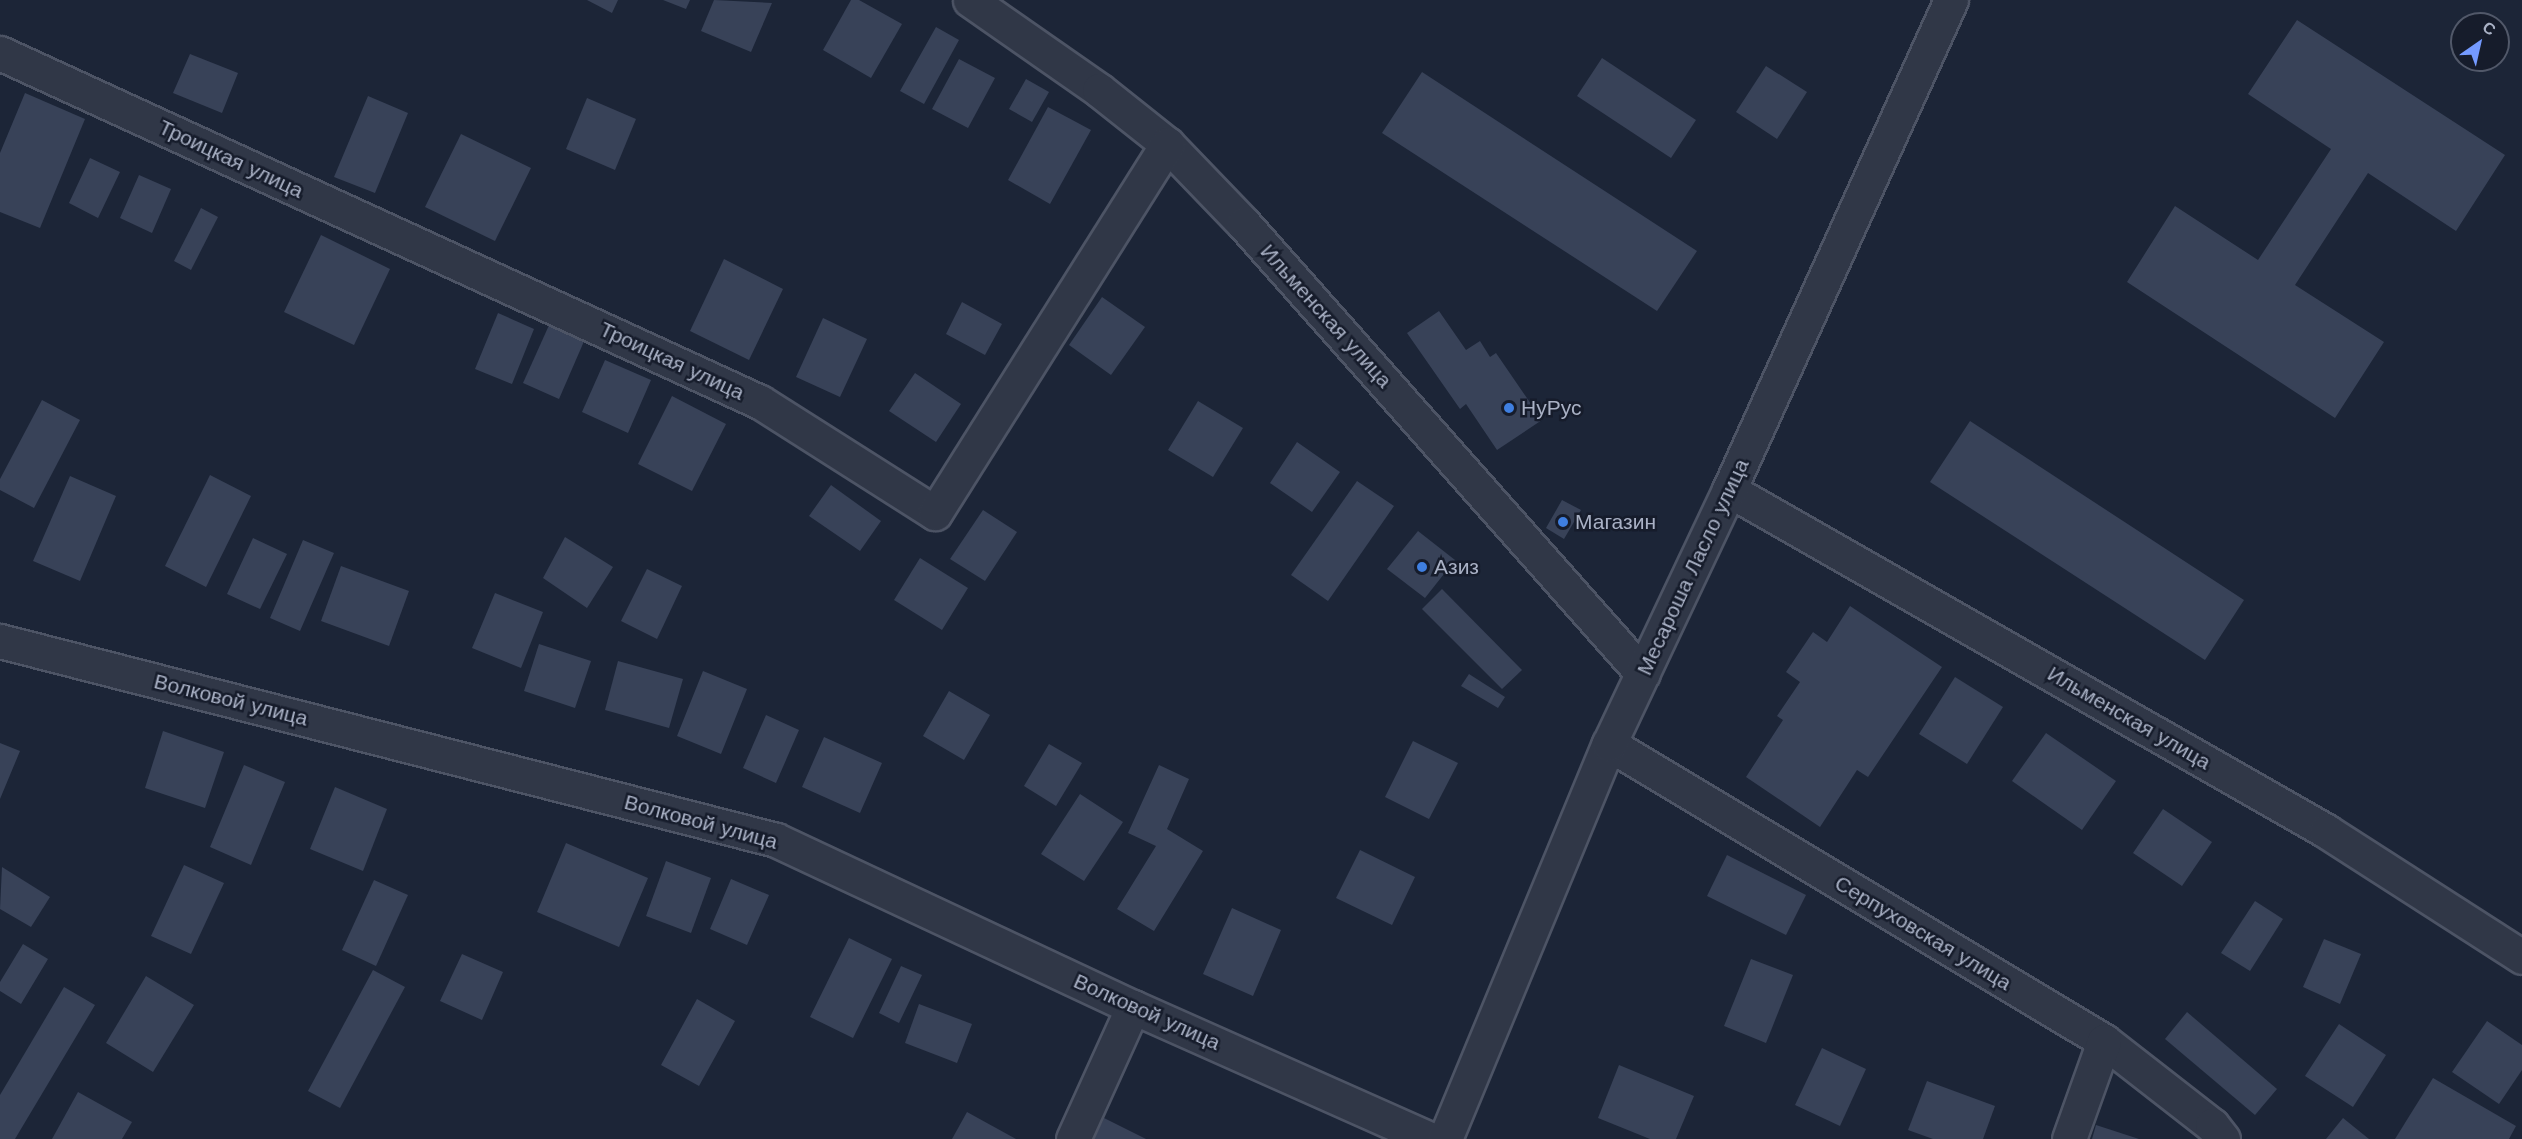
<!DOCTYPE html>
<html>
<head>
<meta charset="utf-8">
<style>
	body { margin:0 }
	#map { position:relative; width:2522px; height:1139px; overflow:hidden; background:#1c2537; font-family:"Work Sans",sans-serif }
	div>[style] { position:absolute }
	.building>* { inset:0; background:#384258 }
	.roads { filter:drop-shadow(2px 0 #4d5465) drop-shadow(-2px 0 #4d5465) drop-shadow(0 2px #4d5465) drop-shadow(0 -2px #4d5465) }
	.minor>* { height:33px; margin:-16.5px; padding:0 16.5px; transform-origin:16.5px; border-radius:16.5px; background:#303747 }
	.dots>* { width:16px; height:16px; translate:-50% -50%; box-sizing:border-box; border:3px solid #161c2b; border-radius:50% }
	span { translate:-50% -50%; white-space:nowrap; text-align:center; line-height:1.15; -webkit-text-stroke:5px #161c2b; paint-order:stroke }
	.street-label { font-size:21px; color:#a9b1c5 }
	.poi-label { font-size:21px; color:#a9b1c5 }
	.left { translate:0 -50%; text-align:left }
	.north { position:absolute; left:2450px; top:12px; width:60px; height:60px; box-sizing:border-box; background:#161c2b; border:2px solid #515869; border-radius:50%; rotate:34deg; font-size:16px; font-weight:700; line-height:24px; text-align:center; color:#a9b1c5 }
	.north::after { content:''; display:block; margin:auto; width:21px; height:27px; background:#749aff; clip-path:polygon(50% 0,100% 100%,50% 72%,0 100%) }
</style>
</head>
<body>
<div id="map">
	<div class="building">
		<i style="clip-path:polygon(587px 0,618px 0,612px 13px)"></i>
		<i style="clip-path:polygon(663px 0,690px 0,686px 9px)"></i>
		<i style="clip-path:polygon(714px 0,772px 3px,751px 52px,701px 31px)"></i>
		<i style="clip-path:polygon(851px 0,859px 0,902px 24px,871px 78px,823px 50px)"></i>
		<i style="clip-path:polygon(2297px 20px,2505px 155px,2456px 231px,2368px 173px,2295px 285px,2384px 342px,2335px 418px,2127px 282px,2175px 206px,2258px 260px,2331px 149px,2248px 94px)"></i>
		<i style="clip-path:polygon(936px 27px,959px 40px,924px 104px,900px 91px)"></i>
		<i style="clip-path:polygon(190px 54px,238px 73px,222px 113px,173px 93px)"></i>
		<i style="clip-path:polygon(1602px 58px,1696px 120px,1671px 158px,1577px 96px)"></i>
		<i style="clip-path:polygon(959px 59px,995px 78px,968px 128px,932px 109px)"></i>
		<i style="clip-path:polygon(1766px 66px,1807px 92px,1777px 139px,1736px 112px)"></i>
		<i style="clip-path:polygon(1422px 72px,1697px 251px,1657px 311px,1382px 133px)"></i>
		<i style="clip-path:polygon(1026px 79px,1049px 92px,1032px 122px,1009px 109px)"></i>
		<i style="clip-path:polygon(25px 93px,85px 119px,40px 228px,0 212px,0 153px)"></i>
		<i style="clip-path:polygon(368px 96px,408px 113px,375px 193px,334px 177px)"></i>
		<i style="clip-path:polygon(587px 98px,636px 119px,615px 170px,566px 149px)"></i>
		<i style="clip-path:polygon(1048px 107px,1091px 130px,1050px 204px,1008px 180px)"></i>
		<i style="clip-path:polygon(461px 134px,531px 168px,495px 241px,425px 207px)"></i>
		<i style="clip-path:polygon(90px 158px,120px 172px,98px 218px,69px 203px)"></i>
		<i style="clip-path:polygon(139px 175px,171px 189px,152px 233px,120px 218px)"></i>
		<i style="clip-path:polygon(201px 208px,218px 217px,191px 270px,174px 261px)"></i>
		<i style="clip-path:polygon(321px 235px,390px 269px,354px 345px,284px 312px)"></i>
		<i style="clip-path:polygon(724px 259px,783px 289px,749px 360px,690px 331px)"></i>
		<i style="clip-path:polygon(1102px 297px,1145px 327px,1111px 375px,1069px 345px)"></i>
		<i style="clip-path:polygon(962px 302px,1002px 324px,985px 355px,946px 334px)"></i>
		<i style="clip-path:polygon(1439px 311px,1466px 350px,1480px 341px,1490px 357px,1496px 353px,1542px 420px,1497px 450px,1466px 404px,1460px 409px,1407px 333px)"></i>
		<i style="clip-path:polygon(498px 313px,534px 329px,512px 384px,475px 369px)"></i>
		<i style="clip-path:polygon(823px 318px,867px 339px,840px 397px,796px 377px)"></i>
		<i style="clip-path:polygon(550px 323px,585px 339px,559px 399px,523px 383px)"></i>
		<i style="clip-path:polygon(605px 360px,651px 380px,628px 433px,582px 412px)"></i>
		<i style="clip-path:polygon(915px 373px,961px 404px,936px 442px,889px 411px)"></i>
		<i style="clip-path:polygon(672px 396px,726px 424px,692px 491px,638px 464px)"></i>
		<i style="clip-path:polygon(42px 400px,80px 420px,34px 508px,0 490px,0 479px)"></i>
		<i style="clip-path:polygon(1198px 401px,1243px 428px,1213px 477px,1168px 450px)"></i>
		<i style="clip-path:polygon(1970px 421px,2244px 600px,2205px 660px,1930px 482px)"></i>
		<i style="clip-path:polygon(1297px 442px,1340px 472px,1312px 512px,1270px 483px)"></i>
		<i style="clip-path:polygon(210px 475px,251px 496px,206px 587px,165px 566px)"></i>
		<i style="clip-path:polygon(70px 476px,116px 496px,80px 581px,33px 561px)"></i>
		<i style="clip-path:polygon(1357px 481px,1394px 506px,1328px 601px,1291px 575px)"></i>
		<i style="clip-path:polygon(831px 485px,881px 521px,860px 551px,809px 516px)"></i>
		<i style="clip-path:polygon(1562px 500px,1581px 510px,1564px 539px,1546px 528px)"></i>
		<i style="clip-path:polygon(983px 510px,1017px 532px,985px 581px,950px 559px)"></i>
		<i style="clip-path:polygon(1418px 531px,1455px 560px,1425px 598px,1387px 569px)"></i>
		<i style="clip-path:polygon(565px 537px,613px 567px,587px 608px,543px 578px)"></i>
		<i style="clip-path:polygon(253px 538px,287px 554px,260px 609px,227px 594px)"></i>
		<i style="clip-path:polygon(303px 540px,334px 553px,300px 631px,270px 618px)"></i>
		<i style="clip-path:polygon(920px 558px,968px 588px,942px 630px,894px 600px)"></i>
		<i style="clip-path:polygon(341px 566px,409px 591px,389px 646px,321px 621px)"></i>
		<i style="clip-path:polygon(647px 569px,682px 586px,657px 639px,621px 621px)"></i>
		<i style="clip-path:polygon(1442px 589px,1522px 670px,1502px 689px,1422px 609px)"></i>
		<i style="clip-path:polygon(495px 593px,543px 612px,521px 668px,472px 648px)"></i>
		<i style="clip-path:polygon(1850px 606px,1942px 667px,1868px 777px,1857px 770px,1820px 827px,1746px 777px,1783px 720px,1777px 716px,1800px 682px,1786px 672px,1813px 632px,1827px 642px)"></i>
		<i style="clip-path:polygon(539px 644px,591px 661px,575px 708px,524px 691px)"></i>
		<i style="clip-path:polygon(618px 661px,683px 679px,669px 728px,605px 710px)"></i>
		<i style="clip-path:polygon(703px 671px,747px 689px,721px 754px,677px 736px)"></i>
		<i style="clip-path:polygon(1469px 674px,1505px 697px,1498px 708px,1461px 686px)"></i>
		<i style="clip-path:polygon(1955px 677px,2003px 707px,1967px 764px,1919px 734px)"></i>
		<i style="clip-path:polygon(949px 691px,990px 715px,964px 760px,923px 736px)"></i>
		<i style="clip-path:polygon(766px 715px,799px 730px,776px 783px,743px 768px)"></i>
		<i style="clip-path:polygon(163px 731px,224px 752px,205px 808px,145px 788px)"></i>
		<i style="clip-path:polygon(2046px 733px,2116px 781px,2082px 830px,2012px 781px)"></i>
		<i style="clip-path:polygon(824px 737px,882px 763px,860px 813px,802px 787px)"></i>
		<i style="clip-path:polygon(1413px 741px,1458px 763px,1429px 819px,1385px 797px)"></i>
		<i style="clip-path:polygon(0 743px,20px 751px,0 799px)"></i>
		<i style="clip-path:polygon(1049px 744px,1082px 763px,1056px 806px,1024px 786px)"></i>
		<i style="clip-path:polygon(244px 765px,285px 782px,251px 865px,210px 847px)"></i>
		<i style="clip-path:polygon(1159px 765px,1189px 779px,1167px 829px,1203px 851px,1154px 931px,1117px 909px,1156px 846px,1128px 833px)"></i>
		<i style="clip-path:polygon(335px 787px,387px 809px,363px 871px,310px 849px)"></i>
		<i style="clip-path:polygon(1080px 794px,1123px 822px,1084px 881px,1041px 854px)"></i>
		<i style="clip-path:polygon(2163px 809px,2212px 842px,2182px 886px,2133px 853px)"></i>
		<i style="clip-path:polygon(566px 843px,648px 878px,619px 947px,537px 912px)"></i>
		<i style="clip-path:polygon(1360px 850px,1415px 877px,1392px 925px,1336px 898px)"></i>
		<i style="clip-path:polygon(1727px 855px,1806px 895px,1786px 935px,1707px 896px)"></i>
		<i style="clip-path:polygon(666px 861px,711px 878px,691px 933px,646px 916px)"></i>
		<i style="clip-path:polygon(184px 865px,224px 883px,191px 954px,151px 936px)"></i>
		<i style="clip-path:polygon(2px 867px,50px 897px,31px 927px,0 909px)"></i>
		<i style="clip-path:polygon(731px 879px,769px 895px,747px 945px,710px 929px)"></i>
		<i style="clip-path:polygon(374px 880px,408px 895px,376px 966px,342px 950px)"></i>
		<i style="clip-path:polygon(2255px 901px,2283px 919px,2250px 971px,2221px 953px)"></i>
		<i style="clip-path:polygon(1232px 908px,1281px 930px,1253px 996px,1203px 974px)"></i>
		<i style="clip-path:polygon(849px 938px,892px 959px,853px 1038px,810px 1017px)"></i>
		<i style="clip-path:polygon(2324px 939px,2361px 954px,2340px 1004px,2303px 987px)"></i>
		<i style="clip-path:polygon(23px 944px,48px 959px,21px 1004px,0 991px,0 982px)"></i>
		<i style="clip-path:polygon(462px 954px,503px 972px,482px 1020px,440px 1001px)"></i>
		<i style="clip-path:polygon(1751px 959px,1793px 975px,1766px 1043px,1724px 1026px)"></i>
		<i style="clip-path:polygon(901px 966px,922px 975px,899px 1023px,879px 1013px)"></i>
		<i style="clip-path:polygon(373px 970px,405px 987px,340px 1108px,308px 1091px)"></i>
		<i style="clip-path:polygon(146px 976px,194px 1005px,153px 1072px,106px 1043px)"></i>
		<i style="clip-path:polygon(64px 987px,95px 1005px,15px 1139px,0 1139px,0 1095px)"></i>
		<i style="clip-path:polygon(697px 999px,735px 1021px,699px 1086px,661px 1065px)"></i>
		<i style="clip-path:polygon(919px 1004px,972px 1024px,957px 1063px,905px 1043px)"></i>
		<i style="clip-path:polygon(2187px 1012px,2277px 1089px,2255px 1115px,2165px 1039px)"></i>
		<i style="clip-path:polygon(2487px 1021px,2522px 1045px,2522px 1070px,2499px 1104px,2452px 1072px)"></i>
		<i style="clip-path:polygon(2339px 1024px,2386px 1055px,2353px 1107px,2305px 1076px)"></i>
		<i style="clip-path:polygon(1822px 1048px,1866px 1069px,1840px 1126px,1795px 1105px)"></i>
		<i style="clip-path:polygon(1619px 1065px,1694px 1096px,1676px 1139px,1650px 1139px,1598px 1118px)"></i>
		<i style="clip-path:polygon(2433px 1078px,2516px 1126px,2509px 1139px,2395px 1139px)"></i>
		<i style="clip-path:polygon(1927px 1081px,1995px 1106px,1983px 1139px,1933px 1139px,1908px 1130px)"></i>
		<i style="clip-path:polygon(78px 1092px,132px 1122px,122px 1139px,52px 1139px)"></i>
		<i style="clip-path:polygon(967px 1112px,1016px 1139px,952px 1139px)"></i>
		<i style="clip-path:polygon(1104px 1118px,1146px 1139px,1094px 1139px)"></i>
		<i style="clip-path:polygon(2343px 1118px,2369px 1139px,2326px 1139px)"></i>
		<i style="clip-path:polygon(2096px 1125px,2139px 1139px,2092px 1139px)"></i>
	</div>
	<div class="roads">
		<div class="minor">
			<i style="left:970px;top:0;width:157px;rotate:34.9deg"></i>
			<i style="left:1099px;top:90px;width:87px;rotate:38.5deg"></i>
			<i style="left:1167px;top:144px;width:111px;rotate:46.1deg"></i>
			<i style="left:1244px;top:224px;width:601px;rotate:48.44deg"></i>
			<i style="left:0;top:53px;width:836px;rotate:24.67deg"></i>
			<i style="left:760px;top:402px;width:207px;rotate:32.4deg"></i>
			<i style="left:935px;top:513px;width:436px;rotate:-57.8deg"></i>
			<i style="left:1729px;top:490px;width:688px;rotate:29.73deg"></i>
			<i style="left:2326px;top:831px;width:233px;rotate:32.7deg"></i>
			<i style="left:0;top:641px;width:801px;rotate:14.38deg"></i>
			<i style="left:776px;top:840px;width:394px;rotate:25.1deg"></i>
			<i style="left:1133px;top:1007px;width:325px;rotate:24deg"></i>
			<i style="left:1609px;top:744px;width:577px;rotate:30.96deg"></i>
			<i style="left:2104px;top:1041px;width:137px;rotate:37.9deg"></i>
			<i style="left:2212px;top:1125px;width:18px;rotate:52deg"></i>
			<i style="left:1073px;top:1139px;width:145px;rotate:-65.6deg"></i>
			<i style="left:1445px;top:1139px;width:428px;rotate:-67.5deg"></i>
			<i style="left:1609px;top:744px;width:281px;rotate:-64.7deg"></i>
			<i style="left:1729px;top:490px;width:538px;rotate:-65.63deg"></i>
			<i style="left:2069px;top:1139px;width:104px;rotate:-70.3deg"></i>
		</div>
	</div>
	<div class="dots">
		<i style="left:1509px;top:408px;background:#3f7fe0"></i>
		<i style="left:1563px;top:522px;background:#3f7fe0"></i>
		<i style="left:1422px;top:567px;background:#3f7fe0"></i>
	</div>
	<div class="street-label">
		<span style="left:231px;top:159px;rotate:25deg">Троицкая улица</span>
		<span style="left:1326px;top:316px;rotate:48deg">Ильменская улица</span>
		<span style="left:672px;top:361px;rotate:25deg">Троицкая улица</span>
		<span style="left:1693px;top:567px;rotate:-65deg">Месароша Ласло улица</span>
		<span style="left:231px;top:700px;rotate:14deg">Волковой улица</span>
		<span style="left:2129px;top:718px;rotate:30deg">Ильменская улица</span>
		<span style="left:701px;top:822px;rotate:15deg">Волковой улица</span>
		<span style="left:1923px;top:933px;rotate:31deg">Серпуховская улица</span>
		<span style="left:1147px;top:1012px;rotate:24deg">Волковой улица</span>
	</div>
	<div class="poi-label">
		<span class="left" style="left:1521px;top:408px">НуРус</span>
		<span class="left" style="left:1575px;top:522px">Магазин</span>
		<span class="left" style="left:1434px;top:567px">Азиз</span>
	</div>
	<div class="north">С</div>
</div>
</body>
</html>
